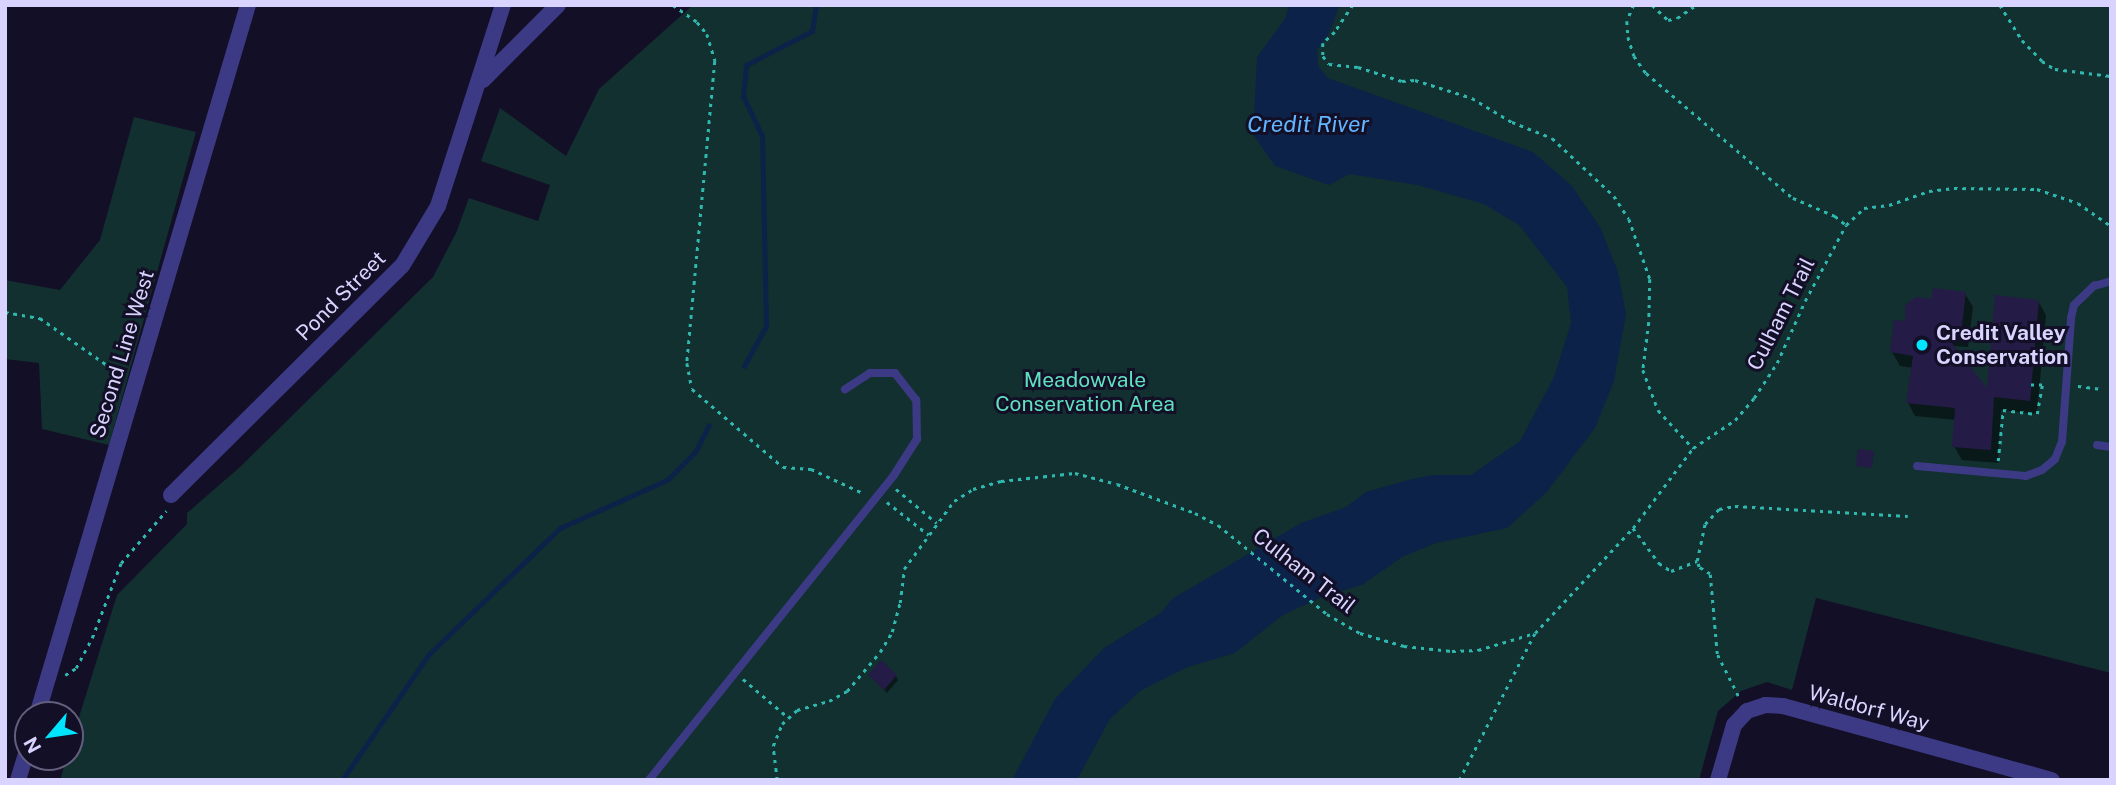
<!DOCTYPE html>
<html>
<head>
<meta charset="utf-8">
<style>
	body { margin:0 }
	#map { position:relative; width:2116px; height:785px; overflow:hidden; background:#130f26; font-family:"Public Sans",sans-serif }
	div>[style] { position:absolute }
	.green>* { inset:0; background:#12302f }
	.water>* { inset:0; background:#0c2248 }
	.shadow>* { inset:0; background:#0007 }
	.stream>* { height:5px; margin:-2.5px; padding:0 2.5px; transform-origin:2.5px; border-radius:2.5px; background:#0c2248 }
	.building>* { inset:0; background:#241b47 }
	.path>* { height:2.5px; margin-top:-1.25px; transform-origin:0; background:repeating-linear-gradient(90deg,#2fb8b0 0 3.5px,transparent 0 8.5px) }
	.lane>* { height:8px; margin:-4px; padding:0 4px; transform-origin:4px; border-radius:4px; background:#3d3a85 }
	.street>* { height:16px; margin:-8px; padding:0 8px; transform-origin:8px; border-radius:8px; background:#3d3a85 }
	.dots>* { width:19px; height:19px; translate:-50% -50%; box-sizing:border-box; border:4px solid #130f26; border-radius:50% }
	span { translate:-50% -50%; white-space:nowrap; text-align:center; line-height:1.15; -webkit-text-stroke:6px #130f26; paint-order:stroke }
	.street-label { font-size:21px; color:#d9d4ff }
	.poi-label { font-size:21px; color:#d9d4ff; font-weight:700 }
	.left { translate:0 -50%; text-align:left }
	.park-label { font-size:21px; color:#5fe0c0 }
	.water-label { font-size:23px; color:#62b6ff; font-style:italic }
	.frame { position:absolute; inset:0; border:7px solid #d9d4ff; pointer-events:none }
	.north { position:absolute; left:14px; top:701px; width:70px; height:70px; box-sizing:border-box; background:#130f26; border:2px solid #625e7d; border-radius:50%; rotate:241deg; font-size:19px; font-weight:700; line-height:28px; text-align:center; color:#d9d4ff }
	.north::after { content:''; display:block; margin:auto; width:24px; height:32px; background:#00e5ff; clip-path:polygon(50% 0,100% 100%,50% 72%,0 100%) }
</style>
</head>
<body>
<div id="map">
	<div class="green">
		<i style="clip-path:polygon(693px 5px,2111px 5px,2111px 673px,1816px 598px,1792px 690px,1767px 682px,1741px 691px,1718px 711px,1699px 780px,60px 780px,67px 757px,70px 757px,70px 746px,117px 595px,187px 524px,187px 513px,240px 467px,433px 277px,456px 233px,469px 198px,538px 221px,550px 185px,481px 161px,500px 108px,566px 156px,599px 89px)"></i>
		<i style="clip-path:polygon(134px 117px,196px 132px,109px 445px,42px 429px,39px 363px,5px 359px,5px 280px,60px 290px,100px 240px)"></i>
	</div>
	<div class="water">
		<i style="clip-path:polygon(1289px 5px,1340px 5px,1328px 35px,1317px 50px,1318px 66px,1328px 78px,1533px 152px,1572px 186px,1600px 227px,1618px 272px,1626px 314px,1614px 381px,1595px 428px,1546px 493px,1507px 528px,1436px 543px,1402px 557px,1362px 585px,1324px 596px,1283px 615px,1235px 653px,1188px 667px,1140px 691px,1110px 719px,1077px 780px,1012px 780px,1055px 699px,1104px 648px,1162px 612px,1172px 599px,1301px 523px,1346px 507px,1366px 492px,1408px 480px,1432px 475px,1471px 475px,1520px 441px,1554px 377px,1571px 323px,1567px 287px,1519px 225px,1484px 204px,1417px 185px,1350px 174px,1329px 185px,1275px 166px,1253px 134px,1257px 57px,1285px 19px)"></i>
	</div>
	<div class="shadow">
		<i style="clip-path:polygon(1965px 294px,1973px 307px,1968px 347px,1952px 346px,1988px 392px,2038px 301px,2046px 315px,2037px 414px,2001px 410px,1998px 463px,1962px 460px,1954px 446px,1956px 420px,1915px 416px,1908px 403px,1914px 368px,1900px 366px,1892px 352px,1906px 323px,1932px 301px)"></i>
		<i style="clip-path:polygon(870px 675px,896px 676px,898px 680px,887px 693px)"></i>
	</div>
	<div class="stream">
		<i style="left:744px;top:366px;width:46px;rotate:-61.2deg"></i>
		<i style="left:766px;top:326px;width:190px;rotate:-91.2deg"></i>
		<i style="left:762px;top:136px;width:44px;rotate:-115.4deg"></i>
		<i style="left:743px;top:96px;width:31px;rotate:-84deg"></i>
		<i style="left:746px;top:65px;width:74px;rotate:-27.3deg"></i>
		<i style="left:812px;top:31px;width:26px;rotate:-81deg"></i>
		<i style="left:342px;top:780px;width:153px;rotate:-55.4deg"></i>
		<i style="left:429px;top:654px;width:182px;rotate:-43.9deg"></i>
		<i style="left:560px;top:528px;width:117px;rotate:-24.2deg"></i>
		<i style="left:667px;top:480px;width:40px;rotate:-45deg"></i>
		<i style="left:695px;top:452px;width:30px;rotate:-63deg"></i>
	</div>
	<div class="building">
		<i style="clip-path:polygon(1933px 288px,1966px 292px,1961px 334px,1944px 333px,1987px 388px,1995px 295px,2039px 300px,2030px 401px,1994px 397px,1991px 450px,1952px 447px,1955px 408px,1906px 403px,1913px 356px,1890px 352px,1894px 320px,1905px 321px,1905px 305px,1916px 297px,1931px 299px)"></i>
		<i style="clip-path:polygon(1858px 449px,1874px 451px,1872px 468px,1856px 466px)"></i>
		<i style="clip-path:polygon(881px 660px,897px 675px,884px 690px,868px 675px)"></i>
	</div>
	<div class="path">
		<i style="left:673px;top:5px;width:29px;rotate:35deg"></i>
		<i style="left:697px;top:22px;width:16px;rotate:50deg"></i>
		<i style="left:707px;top:34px;width:28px;rotate:73deg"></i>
		<i style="left:715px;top:61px;width:303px;rotate:95.3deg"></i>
		<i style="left:687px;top:363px;width:26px;rotate:79deg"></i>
		<i style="left:692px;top:389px;width:120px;rotate:40.6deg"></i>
		<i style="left:783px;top:467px;width:28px;rotate:4deg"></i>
		<i style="left:811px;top:469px;width:57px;rotate:24.8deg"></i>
		<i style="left:1353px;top:5px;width:32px;rotate:124deg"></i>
		<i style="left:1335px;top:32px;width:16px;rotate:137deg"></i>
		<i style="left:1323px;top:43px;width:13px;rotate:90deg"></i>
		<i style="left:1323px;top:56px;width:10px;rotate:53deg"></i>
		<i style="left:1329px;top:64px;width:29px;rotate:6deg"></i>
		<i style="left:1358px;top:67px;width:46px;rotate:17.7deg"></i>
		<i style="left:1402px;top:81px;width:13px;rotate:-4deg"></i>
		<i style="left:1415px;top:80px;width:60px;rotate:17.5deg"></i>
		<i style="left:1472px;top:98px;width:47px;rotate:31deg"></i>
		<i style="left:1512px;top:122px;width:43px;rotate:21.8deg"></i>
		<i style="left:1552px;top:138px;width:85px;rotate:43.1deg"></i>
		<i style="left:1614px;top:196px;width:27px;rotate:57deg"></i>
		<i style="left:1629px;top:219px;width:64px;rotate:70.7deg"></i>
		<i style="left:1650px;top:279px;width:43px;rotate:91.3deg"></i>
		<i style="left:1649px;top:322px;width:48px;rotate:97.1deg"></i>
		<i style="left:1643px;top:370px;width:43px;rotate:69.4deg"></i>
		<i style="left:1658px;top:410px;width:52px;rotate:47.4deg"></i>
		<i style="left:1634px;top:5px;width:17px;rotate:114deg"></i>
		<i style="left:1627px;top:21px;width:16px;rotate:86deg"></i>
		<i style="left:1628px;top:37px;width:20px;rotate:72deg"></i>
		<i style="left:1634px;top:56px;width:21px;rotate:55deg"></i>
		<i style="left:1646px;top:73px;width:193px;rotate:40.4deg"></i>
		<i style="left:1793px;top:198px;width:46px;rotate:23.2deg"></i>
		<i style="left:1835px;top:216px;width:13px;rotate:39deg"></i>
		<i style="left:1652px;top:5px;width:22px;rotate:43deg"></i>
		<i style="left:1668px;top:20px;width:9px;rotate:-13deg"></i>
		<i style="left:1677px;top:18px;width:23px;rotate:-34deg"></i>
		<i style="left:2000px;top:5px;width:41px;rotate:57.8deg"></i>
		<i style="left:2022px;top:40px;width:29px;rotate:46deg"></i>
		<i style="left:2042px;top:61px;width:15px;rotate:32deg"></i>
		<i style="left:2055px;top:69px;width:56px;rotate:7.1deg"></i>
		<i style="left:5px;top:312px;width:36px;rotate:10deg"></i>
		<i style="left:40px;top:318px;width:98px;rotate:35deg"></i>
		<i style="left:2078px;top:386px;width:24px;rotate:7deg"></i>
		<i style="left:1998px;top:461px;width:51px;rotate:-84.4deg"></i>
		<i style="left:2003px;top:410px;width:34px;rotate:7deg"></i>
		<i style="left:2037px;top:414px;width:29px;rotate:-80deg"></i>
		<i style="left:2042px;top:385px;width:11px;rotate:180deg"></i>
		<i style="left:896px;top:489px;width:53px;rotate:39.7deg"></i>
		<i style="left:887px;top:502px;width:53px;rotate:38.2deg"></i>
		<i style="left:1633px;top:528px;width:44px;rotate:53.4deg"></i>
		<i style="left:1659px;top:563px;width:14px;rotate:34deg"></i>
		<i style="left:1671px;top:571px;width:28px;rotate:-21deg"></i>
		<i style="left:65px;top:675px;width:13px;rotate:-32deg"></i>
		<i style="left:76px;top:668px;width:34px;rotate:-62deg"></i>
		<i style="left:92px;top:638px;width:80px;rotate:-68.9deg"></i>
		<i style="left:121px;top:563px;width:69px;rotate:-49.1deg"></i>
		<i style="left:743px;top:679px;width:60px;rotate:40.3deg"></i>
		<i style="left:1738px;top:696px;width:47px;rotate:-116.6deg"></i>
		<i style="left:1717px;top:654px;width:80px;rotate:-95deg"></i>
		<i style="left:1710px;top:574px;width:13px;rotate:-148deg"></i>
		<i style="left:1699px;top:567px;width:6px;rotate:-108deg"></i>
		<i style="left:1697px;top:561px;width:38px;rotate:-78deg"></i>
		<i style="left:1705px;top:524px;width:21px;rotate:-47deg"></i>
		<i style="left:1719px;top:509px;width:16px;rotate:-11deg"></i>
		<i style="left:1735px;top:506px;width:173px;rotate:3.3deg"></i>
		<i style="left:777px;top:780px;width:34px;rotate:-97deg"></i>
		<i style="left:773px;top:746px;width:24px;rotate:-68deg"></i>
		<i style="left:782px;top:724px;width:21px;rotate:-43deg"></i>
		<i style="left:797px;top:710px;width:33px;rotate:-16deg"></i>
		<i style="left:829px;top:701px;width:21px;rotate:-29deg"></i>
		<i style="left:847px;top:691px;width:51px;rotate:-49.8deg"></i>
		<i style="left:880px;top:652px;width:23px;rotate:-59deg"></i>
		<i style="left:892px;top:632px;width:30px;rotate:-75deg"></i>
		<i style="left:900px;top:603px;width:34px;rotate:-83deg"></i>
		<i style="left:904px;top:569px;width:84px;rotate:-53.7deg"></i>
		<i style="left:954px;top:501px;width:22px;rotate:-32deg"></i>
		<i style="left:973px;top:489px;width:29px;rotate:-16deg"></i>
		<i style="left:1001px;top:481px;width:74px;rotate:-6.2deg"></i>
		<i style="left:1075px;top:473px;width:43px;rotate:14.7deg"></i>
		<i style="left:1117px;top:484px;width:83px;rotate:20.4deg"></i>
		<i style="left:1195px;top:513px;width:26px;rotate:28deg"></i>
		<i style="left:1218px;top:525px;width:141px;rotate:39.2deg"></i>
		<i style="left:1327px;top:614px;width:38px;rotate:30deg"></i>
		<i style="left:1360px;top:633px;width:46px;rotate:16.5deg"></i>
		<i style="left:1404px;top:646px;width:48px;rotate:5.9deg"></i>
		<i style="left:1452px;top:651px;width:26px;rotate:-2deg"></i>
		<i style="left:1478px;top:650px;width:59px;rotate:-16.6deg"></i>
		<i style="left:1535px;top:633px;width:144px;rotate:-47deg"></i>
		<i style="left:1633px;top:528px;width:100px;rotate:-53.1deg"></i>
		<i style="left:1693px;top:448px;width:50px;rotate:-33.7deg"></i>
		<i style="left:1735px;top:420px;width:29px;rotate:-49deg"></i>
		<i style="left:1754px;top:398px;width:42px;rotate:-56.7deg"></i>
		<i style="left:1777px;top:363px;width:68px;rotate:-65.7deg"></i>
		<i style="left:1805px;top:301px;width:86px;rotate:-61.7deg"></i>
		<i style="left:1846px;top:225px;width:25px;rotate:-43deg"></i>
		<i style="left:1864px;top:208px;width:25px;rotate:-7deg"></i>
		<i style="left:1889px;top:205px;width:42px;rotate:-19.3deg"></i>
		<i style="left:1929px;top:191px;width:25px;rotate:-7deg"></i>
		<i style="left:1954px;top:188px;width:83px;rotate:0.7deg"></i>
		<i style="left:2037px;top:189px;width:43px;rotate:18.9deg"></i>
		<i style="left:2078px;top:203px;width:40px;rotate:34.9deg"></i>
		<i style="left:1459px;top:780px;width:165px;rotate:-62.7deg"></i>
	</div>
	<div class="lane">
		<i style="left:2097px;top:445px;width:14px;rotate:8deg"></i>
		<i style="left:1917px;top:466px;width:109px;rotate:5.2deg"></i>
		<i style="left:2026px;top:476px;width:17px;rotate:-21deg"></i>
		<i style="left:2042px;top:470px;width:17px;rotate:-40deg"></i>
		<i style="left:2055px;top:459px;width:18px;rotate:-68deg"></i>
		<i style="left:2062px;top:442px;width:124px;rotate:-85.8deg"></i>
		<i style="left:2071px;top:318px;width:13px;rotate:-77deg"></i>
		<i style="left:2074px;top:305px;width:28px;rotate:-44deg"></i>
		<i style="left:2094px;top:286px;width:18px;rotate:-16deg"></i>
		<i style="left:649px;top:780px;width:391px;rotate:-51.2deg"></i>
		<i style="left:894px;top:475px;width:43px;rotate:-57.4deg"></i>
		<i style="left:917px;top:439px;width:39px;rotate:-91deg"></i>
		<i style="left:916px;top:400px;width:34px;rotate:-128deg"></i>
		<i style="left:895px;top:373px;width:25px;rotate:180deg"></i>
		<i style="left:870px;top:373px;width:30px;rotate:147deg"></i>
	</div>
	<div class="street">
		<i style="left:483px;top:80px;width:106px;rotate:-45deg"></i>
		<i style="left:171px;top:495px;width:325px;rotate:-44.8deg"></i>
		<i style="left:402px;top:266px;width:70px;rotate:-59deg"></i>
		<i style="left:438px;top:206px;width:211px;rotate:-72.1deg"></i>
		<i style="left:37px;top:715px;width:741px;rotate:-73.45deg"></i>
		<i style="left:18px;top:780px;width:34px;rotate:-73deg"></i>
		<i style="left:1718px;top:780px;width:57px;rotate:-73.8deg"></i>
		<i style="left:1734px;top:725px;width:19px;rotate:-47deg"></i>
		<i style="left:1747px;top:711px;width:19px;rotate:-18deg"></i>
		<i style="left:1765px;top:705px;width:18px;rotate:3deg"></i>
		<i style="left:1783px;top:706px;width:279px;rotate:15.4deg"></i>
	</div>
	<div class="dots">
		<i style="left:1922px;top:345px;background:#00e5ff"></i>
	</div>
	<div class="street-label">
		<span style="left:341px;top:296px;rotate:-45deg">Pond Street</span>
		<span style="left:1781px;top:314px;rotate:-63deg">Culham Trail</span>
		<span style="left:122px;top:354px;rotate:-73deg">Second Line West</span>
		<span style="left:1304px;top:571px;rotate:38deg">Culham Trail</span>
		<span style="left:1869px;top:708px;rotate:15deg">Waldorf Way</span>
	</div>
	<div class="poi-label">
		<span class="left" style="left:1936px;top:345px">Credit Valley<br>Conservation</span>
	</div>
	<div class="park-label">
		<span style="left:1085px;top:392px">Meadowvale<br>Conservation Area</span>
	</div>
	<div class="water-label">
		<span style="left:1308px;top:124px">Credit River</span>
	</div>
	<div class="frame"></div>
	<div class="north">N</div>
</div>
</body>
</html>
